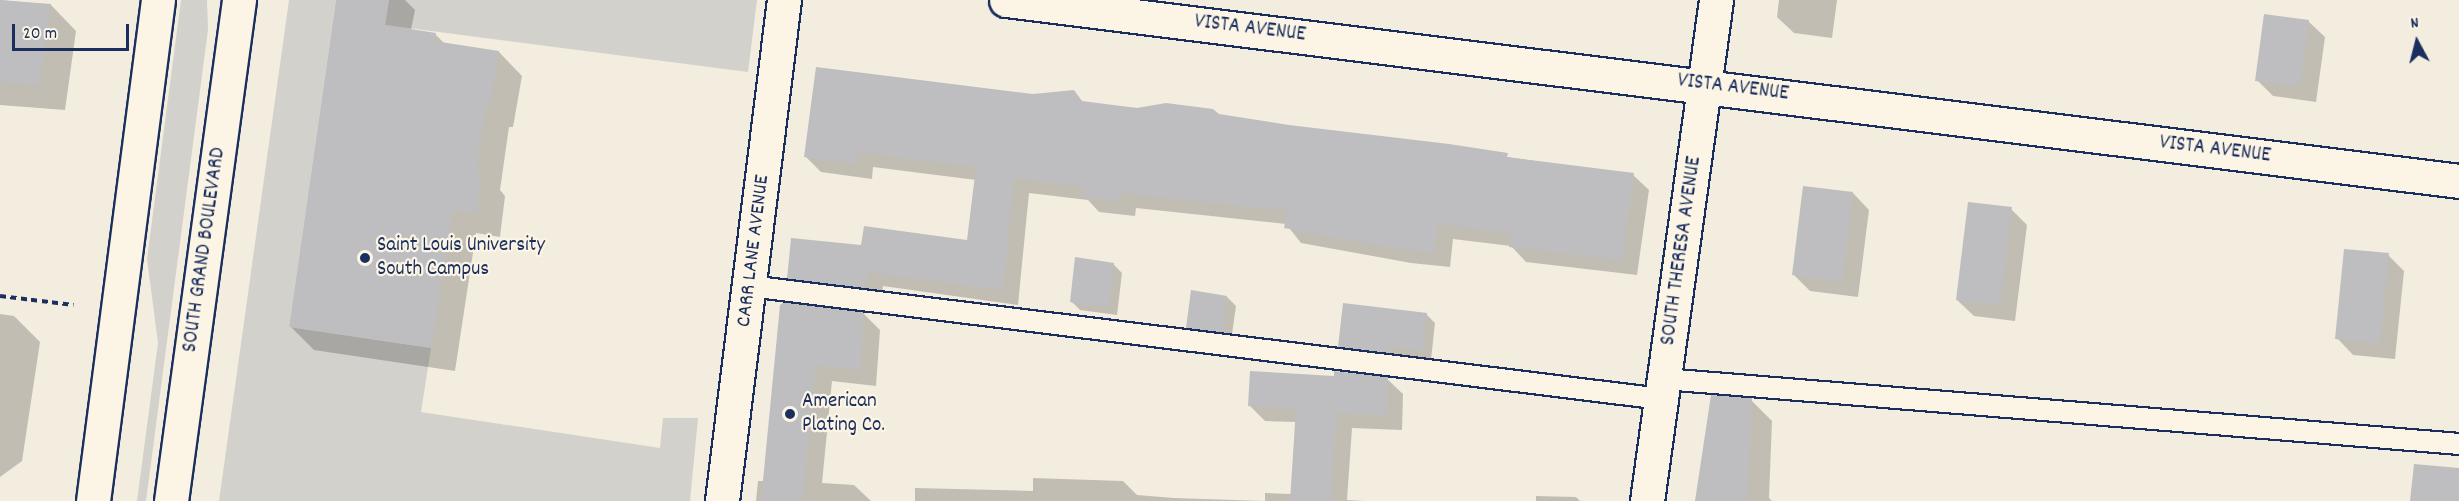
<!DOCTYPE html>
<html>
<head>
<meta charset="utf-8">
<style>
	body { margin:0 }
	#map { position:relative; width:2459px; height:501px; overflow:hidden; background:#f3ede0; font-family:Dekko,sans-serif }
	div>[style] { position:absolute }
	.green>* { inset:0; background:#d3d1cc }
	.shadow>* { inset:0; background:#0003 }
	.building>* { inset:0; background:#bebec0 }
	.path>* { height:4px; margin-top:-2px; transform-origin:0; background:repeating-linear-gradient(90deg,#1b2f5e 0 6px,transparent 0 10.5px) }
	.roads { filter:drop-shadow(2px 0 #1b2f5e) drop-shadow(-2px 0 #1b2f5e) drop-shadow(0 2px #1b2f5e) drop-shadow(0 -2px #1b2f5e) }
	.lane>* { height:20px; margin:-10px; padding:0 10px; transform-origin:10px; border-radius:10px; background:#fcf5e5 }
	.street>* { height:33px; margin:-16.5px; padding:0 16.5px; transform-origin:16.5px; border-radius:16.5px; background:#fcf5e5 }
	.primary>* { height:33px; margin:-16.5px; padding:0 16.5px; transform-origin:16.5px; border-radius:16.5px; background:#fcf5e5 }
	.dots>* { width:16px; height:16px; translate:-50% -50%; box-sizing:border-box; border:3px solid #fcf5e5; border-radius:50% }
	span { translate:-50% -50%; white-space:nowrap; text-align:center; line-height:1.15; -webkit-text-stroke:4.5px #fcf5e5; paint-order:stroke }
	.street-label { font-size:21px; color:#1b2f5e }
	.poi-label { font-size:21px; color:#1b2f5e }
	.left { translate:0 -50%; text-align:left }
	.north { position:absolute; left:2387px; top:12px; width:60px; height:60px; -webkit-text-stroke:4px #fcf5e5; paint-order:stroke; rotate:353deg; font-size:16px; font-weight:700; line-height:24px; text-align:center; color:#1b2f5e }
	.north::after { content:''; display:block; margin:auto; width:21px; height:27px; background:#1b2f5e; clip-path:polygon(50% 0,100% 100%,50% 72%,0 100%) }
	.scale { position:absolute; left:12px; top:24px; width:117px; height:27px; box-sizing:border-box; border:3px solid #1b2f5e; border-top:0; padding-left:8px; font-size:18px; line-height:21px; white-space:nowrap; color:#1b2f5e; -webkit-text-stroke:4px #fcf5e5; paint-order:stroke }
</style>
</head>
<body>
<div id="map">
	<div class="green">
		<i style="clip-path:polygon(181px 0,207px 0,208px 30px,146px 501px,137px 501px,158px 343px,147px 259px)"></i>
		<i style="clip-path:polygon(289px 0,336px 0,289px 327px,431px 348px,421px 412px,660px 448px,663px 418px,698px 418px,690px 501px,219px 501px)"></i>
		<i style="clip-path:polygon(389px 0,757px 0,748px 72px,385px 25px)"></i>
	</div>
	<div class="shadow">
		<i style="clip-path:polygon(0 0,51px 5px,76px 31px,65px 110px,0 105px)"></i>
		<i style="clip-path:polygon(337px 0,405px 0,415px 10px,411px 30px,435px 34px,445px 44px,499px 52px,522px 76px,513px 127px,509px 127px,500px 190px,505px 196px,500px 237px,476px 233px,455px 371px,314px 350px,291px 327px)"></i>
		<i style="clip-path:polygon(1779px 0,1837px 0,1832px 38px,1794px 33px,1777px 17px)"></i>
		<i style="clip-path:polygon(2308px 21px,2325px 37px,2316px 102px,2273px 96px,2257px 80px)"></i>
		<i style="clip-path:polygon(1073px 92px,1084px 103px,1219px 116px,1633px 175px,1649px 190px,1637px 275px,1526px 262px,1511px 246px,1453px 239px,1450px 267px,1411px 263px,1301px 243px,1286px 224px,1136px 208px,1135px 216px,1099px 212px,1088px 200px,1029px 193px,1018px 305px,883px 286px,881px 303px,804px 294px,788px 278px,862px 247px,968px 241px,976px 180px,873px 167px,872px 179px,821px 172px,806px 157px,1033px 95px)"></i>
		<i style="clip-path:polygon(1853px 193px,1869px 210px,1858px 297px,1810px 291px,1794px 275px)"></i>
		<i style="clip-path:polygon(2011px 209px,2027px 225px,2015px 321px,1974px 316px,1957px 300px)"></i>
		<i style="clip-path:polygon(2388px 255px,2404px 271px,2395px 359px,2353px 355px,2337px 338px)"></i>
		<i style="clip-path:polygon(1113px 264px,1122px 273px,1117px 315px,1080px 310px,1071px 301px)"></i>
		<i style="clip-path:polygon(1227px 297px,1236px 306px,1231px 341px,1196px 336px,1187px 327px)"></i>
		<i style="clip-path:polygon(781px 306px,864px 314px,880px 330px,876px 386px,832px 381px,822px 483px,854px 485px,871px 501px,756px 501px,758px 481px,764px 481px)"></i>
		<i style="clip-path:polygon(0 314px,14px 316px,40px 342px,22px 461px,0 477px)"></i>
		<i style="clip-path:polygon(1426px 314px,1435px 323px,1431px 360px,1397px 355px,1397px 361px,1348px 355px,1339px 346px)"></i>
		<i style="clip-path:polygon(1387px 379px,1403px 394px,1402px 430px,1352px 428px,1347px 500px,1365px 501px,915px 501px,915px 488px,1033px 491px,1033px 478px,1123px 481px,1137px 495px,1174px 498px,1265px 501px,1265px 493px,1292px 494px,1296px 422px,1265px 421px,1249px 405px)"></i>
		<i style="clip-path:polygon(1751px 400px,1772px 421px,1769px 498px,1772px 501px,1697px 501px)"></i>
		<i style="clip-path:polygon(1536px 496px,1576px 497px,1580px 501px,1536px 501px)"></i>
	</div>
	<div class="building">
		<i style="clip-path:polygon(0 0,51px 4px,39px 85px,0 82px)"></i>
		<i style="clip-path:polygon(336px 0,389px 0,385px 25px,436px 33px,434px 41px,499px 51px,490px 104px,486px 104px,476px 170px,482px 171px,477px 214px,453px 210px,431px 348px,289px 327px)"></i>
		<i style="clip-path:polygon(2264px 14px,2309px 20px,2300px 86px,2255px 81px)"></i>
		<i style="clip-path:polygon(816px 67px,1033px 94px,1074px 90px,1082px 101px,1137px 108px,1166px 103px,1213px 109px,1219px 114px,1289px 125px,1449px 144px,1508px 153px,1507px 157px,1634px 173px,1622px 260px,1509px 247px,1511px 233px,1438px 224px,1434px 253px,1395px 248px,1284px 228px,1287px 211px,1121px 193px,1120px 201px,1082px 197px,1083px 187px,1014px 178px,1003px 290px,868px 272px,866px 288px,787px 279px,791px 238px,861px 245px,864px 226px,967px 240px,976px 167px,858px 152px,857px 164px,804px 157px)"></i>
		<i style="clip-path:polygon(1803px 186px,1853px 192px,1842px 282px,1792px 275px)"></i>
		<i style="clip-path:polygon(1968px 202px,2012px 207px,2000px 305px,1956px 300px)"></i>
		<i style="clip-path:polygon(2344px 249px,2389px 253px,2380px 343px,2335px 339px)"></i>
		<i style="clip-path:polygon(1075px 257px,1114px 263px,1108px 307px,1070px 302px)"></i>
		<i style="clip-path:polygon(1191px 290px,1227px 296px,1222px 332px,1186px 328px)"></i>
		<i style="clip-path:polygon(784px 302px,864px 312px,860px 370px,816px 365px,802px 501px,761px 501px,780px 305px)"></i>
		<i style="clip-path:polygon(1343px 303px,1427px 313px,1422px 351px,1389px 347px,1389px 353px,1338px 347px)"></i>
		<i style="clip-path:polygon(1250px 371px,1334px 376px,1334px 371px,1388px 377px,1387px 415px,1336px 413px,1331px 501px,1290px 501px,1296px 408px,1248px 406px)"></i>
		<i style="clip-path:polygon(1711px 395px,1752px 398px,1747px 501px,1695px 501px)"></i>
		<i style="clip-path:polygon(2414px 464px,2459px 468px,2459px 501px,2410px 501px)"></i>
	</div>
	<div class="path">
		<i style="left:0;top:296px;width:74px;rotate:7deg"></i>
	</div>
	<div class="roads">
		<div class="lane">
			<i style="left:749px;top:286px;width:920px;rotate:7.06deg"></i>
			<i style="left:1664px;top:379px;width:798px;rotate:4.67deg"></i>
		</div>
		<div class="street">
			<i style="left:1006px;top:0;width:1464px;rotate:7.1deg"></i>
			<i style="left:722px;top:501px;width:505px;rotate:-82.95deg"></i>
			<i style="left:1647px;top:501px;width:506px;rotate:-82.16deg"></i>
		</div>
		<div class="primary">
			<i style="left:93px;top:501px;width:505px;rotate:-82.61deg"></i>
			<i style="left:171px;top:501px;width:506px;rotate:-82.27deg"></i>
		</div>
	</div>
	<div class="dots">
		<i style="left:365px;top:258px;background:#1b2f5e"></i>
		<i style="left:790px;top:414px;background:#1b2f5e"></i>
	</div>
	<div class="street-label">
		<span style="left:1250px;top:29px;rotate:7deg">VISTA AVENUE</span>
		<span style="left:1733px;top:88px;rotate:7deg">VISTA AVENUE</span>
		<span style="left:2215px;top:150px;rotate:7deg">VISTA AVENUE</span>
		<span style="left:205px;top:250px;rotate:-82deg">SOUTH GRAND BOULEVARD</span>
		<span style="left:754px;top:251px;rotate:-83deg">CARR LANE AVENUE</span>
		<span style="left:1682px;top:251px;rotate:-82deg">SOUTH THERESA AVENUE</span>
	</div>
	<div class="poi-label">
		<span class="left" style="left:377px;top:258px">Saint Louis University<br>South Campus</span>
		<span class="left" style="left:802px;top:414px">American<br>Plating Co.</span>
	</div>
	<div class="north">N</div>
	<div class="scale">20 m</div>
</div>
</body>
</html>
